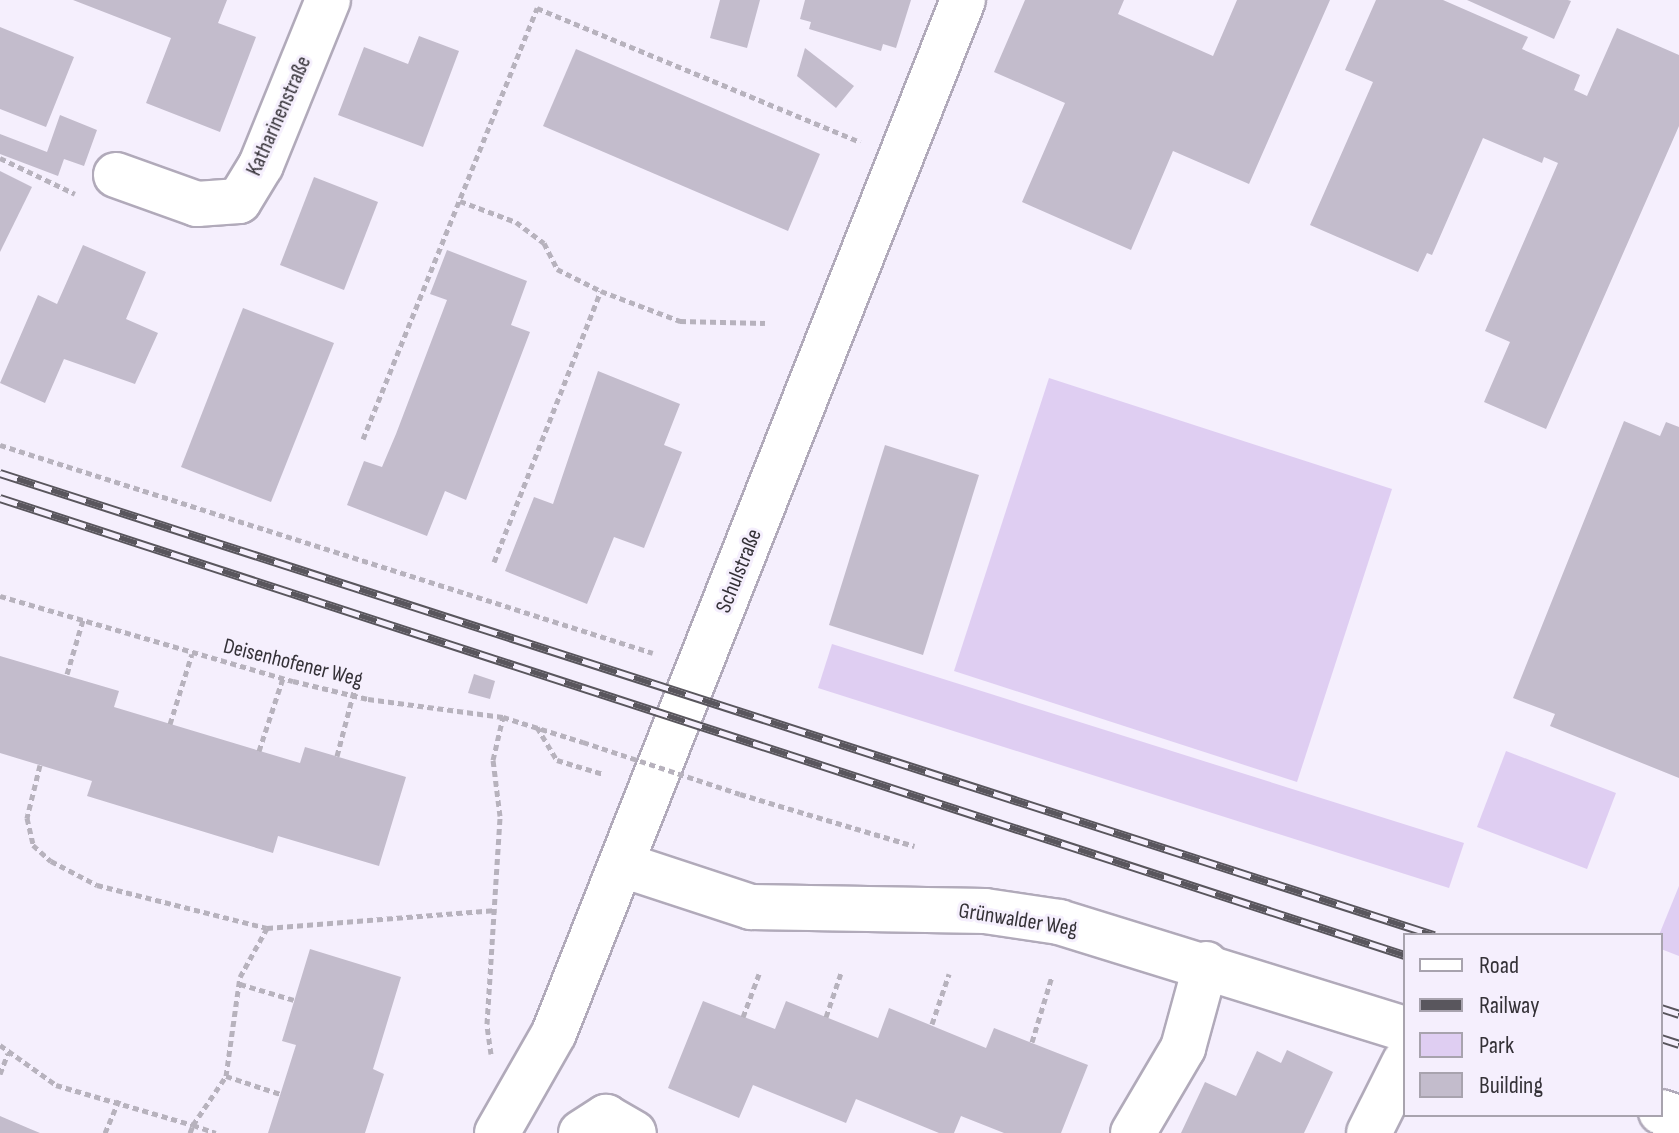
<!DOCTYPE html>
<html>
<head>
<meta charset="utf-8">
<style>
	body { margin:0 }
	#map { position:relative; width:1679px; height:1133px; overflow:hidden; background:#f5effd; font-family:"Sofia Sans Condensed",sans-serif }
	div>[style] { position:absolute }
	.green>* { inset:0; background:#dfcef2 }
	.building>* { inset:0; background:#c3bccc }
	.path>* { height:5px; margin-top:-2.5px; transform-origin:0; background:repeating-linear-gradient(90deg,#b7b2bd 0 6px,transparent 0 10px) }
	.roads { filter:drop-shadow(2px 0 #b1aaba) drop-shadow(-2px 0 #b1aaba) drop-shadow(0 2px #b1aaba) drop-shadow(0 -2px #b1aaba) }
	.minor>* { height:44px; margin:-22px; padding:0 22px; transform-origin:22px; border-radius:22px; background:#fff }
	.rail>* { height:9px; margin-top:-4.5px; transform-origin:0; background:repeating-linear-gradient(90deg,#f5effd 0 18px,#59565d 0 36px); box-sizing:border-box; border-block:2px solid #59565d }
	.path-bridge>* { height:5px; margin-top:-2.5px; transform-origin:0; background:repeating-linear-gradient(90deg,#b7b2bd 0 6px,transparent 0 10px) }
	span { translate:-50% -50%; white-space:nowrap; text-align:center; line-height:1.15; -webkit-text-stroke:6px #f5effd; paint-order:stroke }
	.street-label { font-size:22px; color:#343137 }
	.legend { position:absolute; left:1403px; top:933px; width:260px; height:184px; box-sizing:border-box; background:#f5effd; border:2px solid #a8a3ae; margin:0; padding:10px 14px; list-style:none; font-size:24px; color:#343137 }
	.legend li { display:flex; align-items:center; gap:16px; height:40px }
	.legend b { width:40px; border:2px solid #a8a3ae }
</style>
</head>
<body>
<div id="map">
	<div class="green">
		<i style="clip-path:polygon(1049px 378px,1392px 489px,1297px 782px,954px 671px)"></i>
		<i style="clip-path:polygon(832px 644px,1464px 843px,1449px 888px,818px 688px)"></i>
		<i style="clip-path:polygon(1506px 751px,1616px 793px,1587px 869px,1477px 827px)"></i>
		<i style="clip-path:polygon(1679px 886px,1679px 956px,1661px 949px,1659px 935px)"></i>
	</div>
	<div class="building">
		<i style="clip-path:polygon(73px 0,227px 0,218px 23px,256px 37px,220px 132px,146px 103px,171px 38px)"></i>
		<i style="clip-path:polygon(720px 0,760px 0,747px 48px,710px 38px)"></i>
		<i style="clip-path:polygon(805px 0,911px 0,896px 48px,883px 44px,881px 51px,809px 29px,811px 22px,800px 19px)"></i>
		<i style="clip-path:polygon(1025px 0,1124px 0,1118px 14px,1213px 56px,1237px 0,1330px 0,1249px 184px,1173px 151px,1131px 250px,1022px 202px,1065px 103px,994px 72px)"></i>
		<i style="clip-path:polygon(1376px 0,1443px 0,1528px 37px,1522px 49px,1580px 75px,1574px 90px,1587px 96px,1617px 28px,1679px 55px,1679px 126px,1546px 429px,1484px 402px,1510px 342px,1485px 331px,1558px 163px,1544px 157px,1542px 163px,1483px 138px,1432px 255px,1427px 253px,1418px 272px,1310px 225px,1373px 82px,1345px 70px)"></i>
		<i style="clip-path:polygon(1467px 0,1568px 0,1571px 1px,1554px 39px)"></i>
		<i style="clip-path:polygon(0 27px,74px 57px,46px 127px,0 109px)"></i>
		<i style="clip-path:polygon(419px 36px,459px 51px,423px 147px,338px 115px,364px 47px,408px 64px)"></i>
		<i style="clip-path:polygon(805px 48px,854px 86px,836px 108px,797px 76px)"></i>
		<i style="clip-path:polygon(576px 49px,820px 154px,788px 231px,543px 126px)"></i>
		<i style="clip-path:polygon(60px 115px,97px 130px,84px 166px,64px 159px,58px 176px,0 154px,0 134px,47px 152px)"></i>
		<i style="clip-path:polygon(0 171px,32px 187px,0 252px)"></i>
		<i style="clip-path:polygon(314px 177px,378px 202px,344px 290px,280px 265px)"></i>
		<i style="clip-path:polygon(83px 245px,146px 272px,126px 319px,158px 333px,135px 384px,64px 359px,45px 403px,0 383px,38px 295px,57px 304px)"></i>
		<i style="clip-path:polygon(447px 250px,527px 281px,511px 325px,530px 332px,466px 500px,445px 491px,427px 536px,347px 505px,364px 461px,382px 467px,396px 434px,447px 300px,430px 294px)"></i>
		<i style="clip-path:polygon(243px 308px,334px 343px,271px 502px,181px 467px)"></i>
		<i style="clip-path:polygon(598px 371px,680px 404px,664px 445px,682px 452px,644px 548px,614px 537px,587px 604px,505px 571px,534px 497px,553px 504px)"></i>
		<i style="clip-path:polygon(1624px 421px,1660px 436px,1666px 422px,1679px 427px,1679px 778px,1550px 726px,1555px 714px,1513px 698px)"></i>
		<i style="clip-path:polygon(885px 445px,979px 475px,923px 655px,829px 625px)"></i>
		<i style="clip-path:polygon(0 656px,119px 691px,114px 707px,300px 763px,305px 747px,406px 777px,379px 866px,278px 836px,273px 853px,87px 796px,92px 781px,0 753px)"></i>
		<i style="clip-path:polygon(474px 674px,495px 681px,490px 699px,468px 693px)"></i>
		<i style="clip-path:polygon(310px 949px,401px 977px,373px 1069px,384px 1074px,365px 1133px,268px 1133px,296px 1045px,282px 1041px)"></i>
		<i style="clip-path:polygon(703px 1001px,775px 1029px,786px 1001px,878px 1038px,889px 1008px,986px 1048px,994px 1028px,1088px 1065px,1061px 1133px,1004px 1133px,961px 1116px,954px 1133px,939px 1133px,856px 1099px,846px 1123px,753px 1085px,739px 1118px,668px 1088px)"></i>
		<i style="clip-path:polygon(1287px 1050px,1333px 1072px,1304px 1133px,1181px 1133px,1205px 1082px,1236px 1096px,1257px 1051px,1281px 1063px)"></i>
		<i style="clip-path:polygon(0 1116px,28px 1128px,40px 1133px,0 1133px)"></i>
	</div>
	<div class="path">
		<i style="left:0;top:158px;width:83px;rotate:25.6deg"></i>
		<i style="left:460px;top:201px;width:60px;rotate:20.6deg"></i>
		<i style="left:516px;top:222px;width:35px;rotate:37deg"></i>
		<i style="left:544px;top:243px;width:29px;rotate:63deg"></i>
		<i style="left:557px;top:269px;width:49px;rotate:26.6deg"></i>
		<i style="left:601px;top:291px;width:85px;rotate:20.8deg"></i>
		<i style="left:680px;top:321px;width:85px;rotate:1.3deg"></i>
		<i style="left:363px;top:439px;width:465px;rotate:-68deg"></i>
		<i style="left:537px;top:8px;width:350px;rotate:22.5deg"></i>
		<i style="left:0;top:445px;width:685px;rotate:17.67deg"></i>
		<i style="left:494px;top:562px;width:291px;rotate:-68.5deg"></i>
		<i style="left:0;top:596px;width:305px;rotate:16.2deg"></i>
		<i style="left:293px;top:681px;width:77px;rotate:13.5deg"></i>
		<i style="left:368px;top:699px;width:136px;rotate:7.6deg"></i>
		<i style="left:503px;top:717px;width:84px;rotate:17.4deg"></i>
		<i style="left:67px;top:674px;width:56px;rotate:-73.5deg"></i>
		<i style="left:170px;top:724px;width:73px;rotate:-72.6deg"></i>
		<i style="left:537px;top:727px;width:39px;rotate:59deg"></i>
		<i style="left:557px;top:760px;width:48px;rotate:16.9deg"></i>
		<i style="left:259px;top:751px;width:77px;rotate:-71.8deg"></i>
		<i style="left:337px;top:756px;width:67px;rotate:-75.3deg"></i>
		<i style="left:40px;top:765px;width:55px;rotate:103.8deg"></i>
		<i style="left:27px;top:818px;width:28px;rotate:77deg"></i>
		<i style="left:33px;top:845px;width:24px;rotate:42deg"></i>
		<i style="left:51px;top:861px;width:52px;rotate:27.6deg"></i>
		<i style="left:97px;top:885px;width:175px;rotate:14.2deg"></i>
		<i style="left:740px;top:794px;width:182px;rotate:16.6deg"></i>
		<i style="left:240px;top:984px;width:56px;rotate:16.5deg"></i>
		<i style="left:743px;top:1017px;width:46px;rotate:-69.6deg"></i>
		<i style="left:826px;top:1017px;width:46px;rotate:-71.2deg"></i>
		<i style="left:932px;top:1024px;width:53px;rotate:-71.2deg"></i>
		<i style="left:1032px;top:1042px;width:69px;rotate:-73.1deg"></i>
		<i style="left:0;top:1045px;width:69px;rotate:35.5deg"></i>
		<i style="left:56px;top:1085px;width:143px;rotate:16.3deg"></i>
		<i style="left:193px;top:1125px;width:59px;rotate:-56deg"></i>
		<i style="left:226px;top:1076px;width:100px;rotate:-82deg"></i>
		<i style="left:240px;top:977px;width:56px;rotate:-61.1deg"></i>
		<i style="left:267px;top:928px;width:230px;rotate:-4.5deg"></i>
		<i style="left:491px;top:1054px;width:30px;rotate:-98deg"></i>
		<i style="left:487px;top:1024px;width:208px;rotate:-86.4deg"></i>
		<i style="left:500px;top:816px;width:56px;rotate:-97.1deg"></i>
		<i style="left:493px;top:760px;width:44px;rotate:-76.9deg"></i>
		<i style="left:0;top:1074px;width:22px;rotate:-69deg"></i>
		<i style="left:226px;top:1076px;width:57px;rotate:18.4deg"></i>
		<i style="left:105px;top:1133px;width:36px;rotate:-67deg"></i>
		<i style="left:190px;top:1133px;width:9px;rotate:-69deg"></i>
		<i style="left:193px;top:1125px;width:24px;rotate:19deg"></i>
	</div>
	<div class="roads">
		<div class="minor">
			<i style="left:116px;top:175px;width:86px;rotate:19.7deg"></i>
			<i style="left:197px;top:204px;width:42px;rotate:-4.1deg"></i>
			<i style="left:239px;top:201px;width:42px;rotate:-58.6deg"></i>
			<i style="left:261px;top:165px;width:178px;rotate:-67.9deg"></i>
			<i style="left:623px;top:865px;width:135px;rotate:18.2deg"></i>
			<i style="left:751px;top:907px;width:234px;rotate:1deg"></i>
			<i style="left:985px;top:911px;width:75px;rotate:8.5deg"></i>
			<i style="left:1059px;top:922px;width:362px;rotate:17.2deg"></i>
			<i style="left:1661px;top:1112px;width:19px;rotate:18deg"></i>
			<i style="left:497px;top:1133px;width:115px;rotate:-60.3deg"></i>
			<i style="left:554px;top:1033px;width:1111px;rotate:-68.4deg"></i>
			<i style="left:581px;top:1133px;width:30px;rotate:-33deg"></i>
			<i style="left:606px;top:1117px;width:32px;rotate:30deg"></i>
			<i style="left:1133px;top:1133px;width:99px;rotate:-59.5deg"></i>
			<i style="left:1183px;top:1048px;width:87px;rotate:-74.7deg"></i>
			<i style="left:1369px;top:1133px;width:80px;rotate:-63.4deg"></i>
		</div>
	</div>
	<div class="rail">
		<i style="left:0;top:473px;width:1507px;rotate:17.86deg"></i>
		<i style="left:0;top:498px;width:1477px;rotate:18.02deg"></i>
		<i style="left:1661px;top:1008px;width:19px;rotate:18deg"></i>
		<i style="left:1661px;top:1038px;width:19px;rotate:18deg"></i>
	</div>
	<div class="path-bridge">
		<i style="left:583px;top:742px;width:165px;rotate:18.3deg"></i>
	</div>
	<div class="street-label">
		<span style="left:279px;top:116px;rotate:-66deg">Katharinenstraße</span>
		<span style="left:739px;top:571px;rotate:-68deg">Schulstraße</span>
		<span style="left:293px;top:663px;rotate:14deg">Deisenhofener Weg</span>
		<span style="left:1018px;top:920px;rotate:9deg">Grünwalder Weg</span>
	</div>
	<ul class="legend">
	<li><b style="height:10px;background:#fff"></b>Road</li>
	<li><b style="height:10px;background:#59565d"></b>Railway</li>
	<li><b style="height:22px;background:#dfcef2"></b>Park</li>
	<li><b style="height:22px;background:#c3bccc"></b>Building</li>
	</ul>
</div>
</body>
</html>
